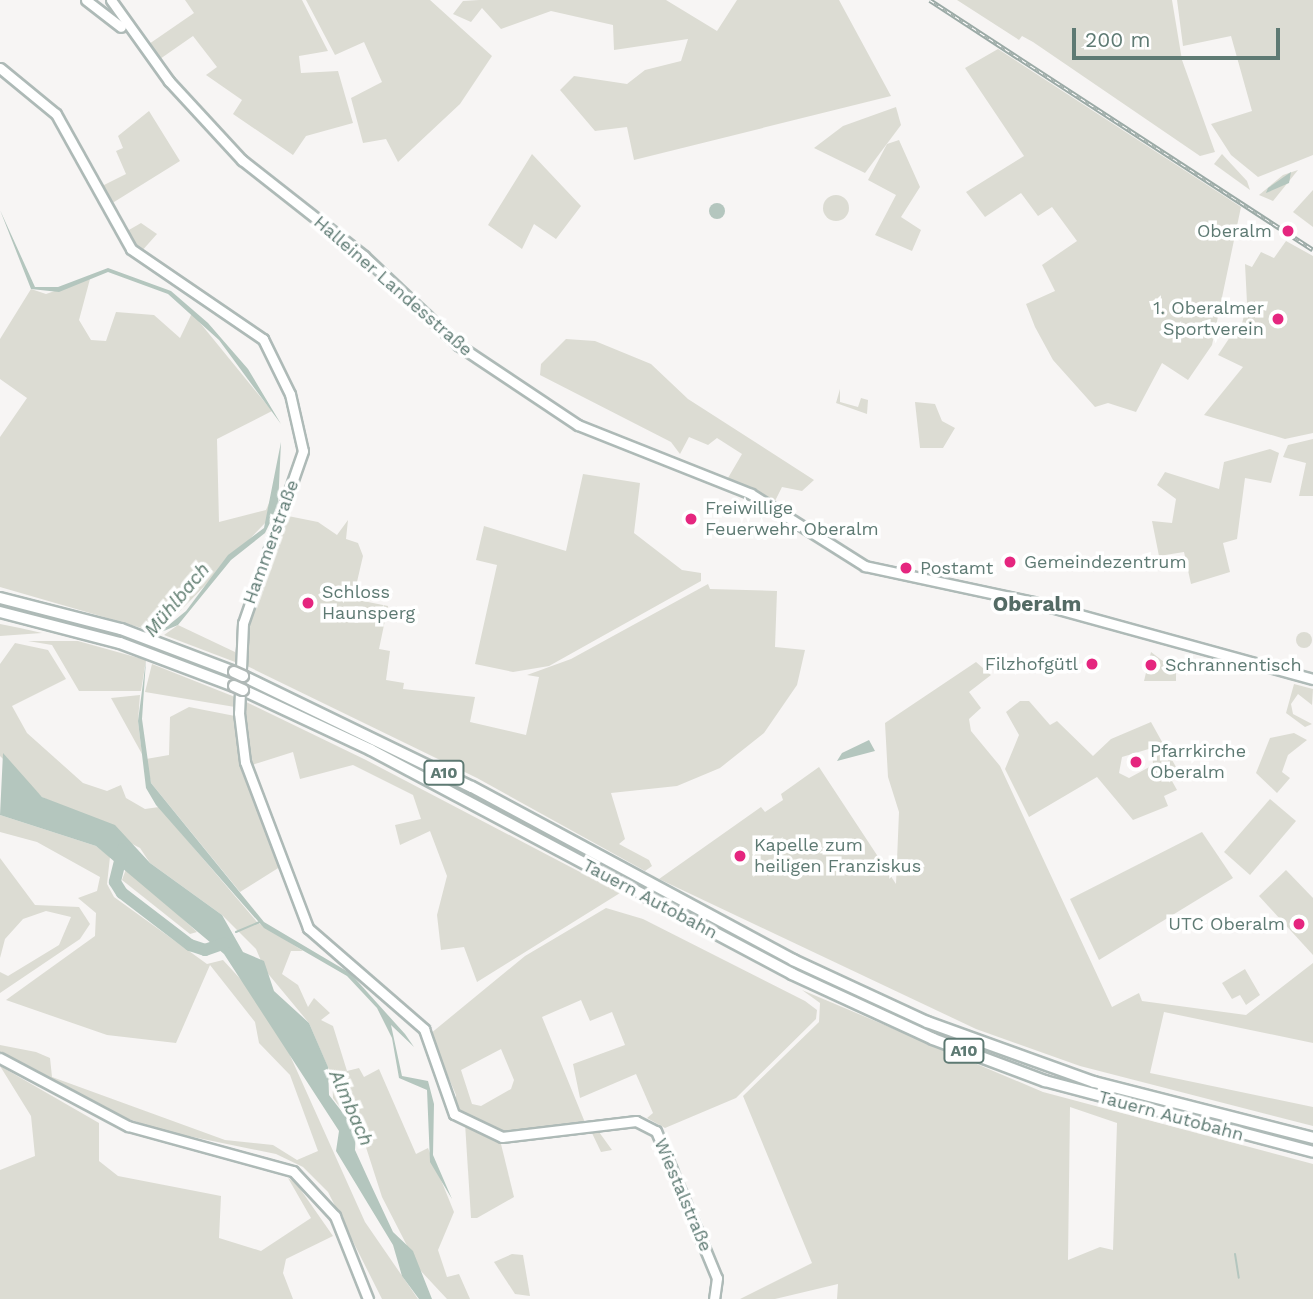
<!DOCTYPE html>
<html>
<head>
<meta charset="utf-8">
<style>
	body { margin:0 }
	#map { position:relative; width:1313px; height:1299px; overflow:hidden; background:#f7f5f4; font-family:"Work Sans",sans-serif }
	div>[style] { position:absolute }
	.green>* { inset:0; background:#dcdcd3 }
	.round { border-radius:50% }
	.water>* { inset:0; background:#b4c6be }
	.stream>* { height:2px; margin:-1px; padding:0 1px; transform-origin:1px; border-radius:1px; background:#b4c6be }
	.river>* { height:12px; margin:-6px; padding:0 6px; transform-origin:6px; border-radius:6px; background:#b4c6be }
	.roads { filter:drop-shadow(2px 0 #aebab7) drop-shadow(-2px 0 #aebab7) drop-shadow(0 2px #aebab7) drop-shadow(0 -2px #aebab7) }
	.secondary>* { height:9px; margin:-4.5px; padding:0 4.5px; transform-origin:4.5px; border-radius:4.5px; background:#fff }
	.highway>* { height:10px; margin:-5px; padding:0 5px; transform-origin:5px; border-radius:5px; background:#fff }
	.rail>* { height:4.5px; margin-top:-2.25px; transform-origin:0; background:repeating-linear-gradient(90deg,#fff 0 5px,#9baaa6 0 10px); box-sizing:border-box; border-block:2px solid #9baaa6 }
	.bridges { filter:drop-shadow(2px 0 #afb8b6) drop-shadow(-2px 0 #afb8b6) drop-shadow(0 2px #afb8b6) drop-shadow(0 -2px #afb8b6) }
	.highway-bridge>* { height:10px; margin:-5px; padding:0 5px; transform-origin:5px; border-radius:5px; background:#fff }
	.dots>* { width:19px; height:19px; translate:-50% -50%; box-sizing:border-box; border:4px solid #fff; border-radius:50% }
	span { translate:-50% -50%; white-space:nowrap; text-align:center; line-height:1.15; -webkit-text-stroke:7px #fff; paint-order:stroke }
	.shield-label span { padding:2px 5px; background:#fff; border:2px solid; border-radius:5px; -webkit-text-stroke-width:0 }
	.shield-label { font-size:16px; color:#5e7a73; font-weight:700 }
	.poi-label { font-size:18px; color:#5e7a73 }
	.right { translate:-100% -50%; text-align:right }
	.left { translate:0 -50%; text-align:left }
	.street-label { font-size:18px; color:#5e7a73 }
	.water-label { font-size:19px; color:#5d7b6e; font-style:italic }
	.quarter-label { font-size:21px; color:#546b65; font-weight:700 }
	.scale { position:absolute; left:1072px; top:28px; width:208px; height:32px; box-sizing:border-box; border:4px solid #5e7a73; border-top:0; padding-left:9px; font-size:21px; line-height:24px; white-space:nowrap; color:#5e7a73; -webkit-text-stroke:5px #fff; paint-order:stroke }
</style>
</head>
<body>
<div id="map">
	<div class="green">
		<i style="clip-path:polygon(185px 0,302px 0,328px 51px,299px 56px,301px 73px,338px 71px,353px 123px,306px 136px,293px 155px,233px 114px,242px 100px,206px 75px,217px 67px,193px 36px,160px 59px,149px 44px,194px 13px)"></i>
		<i style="clip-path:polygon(306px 0,430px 0,492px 56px,460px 104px,398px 162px,386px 139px,363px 143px,351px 98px,382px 82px,364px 42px,335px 55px)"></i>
		<i style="clip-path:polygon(479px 0,666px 0,717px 31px,737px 0,839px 0,891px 96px,634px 160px,627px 127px,595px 131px,560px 90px,574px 76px,627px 84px,645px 70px,681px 61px,688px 39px,614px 50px,613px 25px,551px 11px,501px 29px,482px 8px,471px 22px,453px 14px,463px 1px)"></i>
		<i style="clip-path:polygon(957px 0,1172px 0,1182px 60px,1215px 152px,1200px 156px,1033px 42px,1022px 36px,1019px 40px)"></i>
		<i style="clip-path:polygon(1177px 0,1313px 0,1313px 155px,1258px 177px,1231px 155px,1211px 124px,1252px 111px,1231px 36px,1183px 46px)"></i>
		<i style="clip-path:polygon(998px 49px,1241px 207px,1212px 345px,1188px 380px,1162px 363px,1136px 412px,1108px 403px,1095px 407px,1053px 360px,1035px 327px,1026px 304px,1055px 291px,1042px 265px,1077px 241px,1052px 207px,1038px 216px,1021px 193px,985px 217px,966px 192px,1024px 156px,965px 68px)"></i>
		<i style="clip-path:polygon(896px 107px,901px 125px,865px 173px,814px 148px,843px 126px)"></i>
		<i style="clip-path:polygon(149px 111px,180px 161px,106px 207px,98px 188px,126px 174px,116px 151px,123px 148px,118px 136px)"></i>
		<i style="clip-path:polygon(899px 140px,920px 187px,901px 217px,921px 230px,912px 251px,875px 235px,896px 195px,868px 180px,887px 144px)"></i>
		<i style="clip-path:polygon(532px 154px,581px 206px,556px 239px,534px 224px,522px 249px,488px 225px)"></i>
		<i style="clip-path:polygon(1222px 154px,1247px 181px,1250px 190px,1214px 164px)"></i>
		<i style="clip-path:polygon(1298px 170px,1273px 201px,1259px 195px,1283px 175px)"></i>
		<i style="clip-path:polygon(1313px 190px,1313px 227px,1293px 212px)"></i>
		<i class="round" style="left:823px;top:195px;width:26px;height:26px"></i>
		<i style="clip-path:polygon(141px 223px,157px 234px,140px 253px,122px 234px)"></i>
		<i style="clip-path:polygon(1286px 241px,1313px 256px,1313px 433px,1285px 439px,1204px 415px,1243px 367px,1218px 355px,1234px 331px,1240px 332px,1247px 303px,1245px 264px,1252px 267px,1261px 252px,1274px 258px)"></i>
		<i style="clip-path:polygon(90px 279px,79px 320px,91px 340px,106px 341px,116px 312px,154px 315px,180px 338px,192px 313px,272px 411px,217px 439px,219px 522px,266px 510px,276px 487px,268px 520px,159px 633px,0 587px,0 437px,27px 398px,0 379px,0 339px,31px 289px,46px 294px)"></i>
		<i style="clip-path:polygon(566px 339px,595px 341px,651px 364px,688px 399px,814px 480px,802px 491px,782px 487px,775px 501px,728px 478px,742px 454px,717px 438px,708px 445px,689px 437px,680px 454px,671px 442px,540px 375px,541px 364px)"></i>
		<i style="clip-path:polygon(840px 389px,840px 402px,858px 407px,861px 398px,868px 400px,867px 414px,836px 403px)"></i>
		<i style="clip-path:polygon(915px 402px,935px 404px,942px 421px,955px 428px,943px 448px,920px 448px)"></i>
		<i style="clip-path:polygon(1313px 439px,1313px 496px,1299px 496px,1306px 463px,1283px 457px,1288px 445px)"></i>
		<i style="clip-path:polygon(1270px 449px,1279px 453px,1271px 483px,1245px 478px,1237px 539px,1223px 543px,1230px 572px,1191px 584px,1184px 552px,1159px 556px,1152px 521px,1172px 523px,1176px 499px,1157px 485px,1165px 472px,1219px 489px,1224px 462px)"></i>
		<i style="clip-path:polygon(583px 474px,640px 483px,634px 533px,682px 570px,701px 573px,701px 581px,549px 666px,513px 672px,475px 664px,497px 565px,476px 560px,484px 526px,566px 551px)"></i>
		<i style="clip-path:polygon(288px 516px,318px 522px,337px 535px,348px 520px,346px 539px,358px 543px,363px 556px,353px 599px,388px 606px,379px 649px,390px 651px,386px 680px,404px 683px,403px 689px,475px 697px,470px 722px,526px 735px,539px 677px,527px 675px,571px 659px,708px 584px,710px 589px,777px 591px,775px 647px,805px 650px,797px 685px,764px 733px,720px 768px,677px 786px,611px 793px,625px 839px,619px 844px,649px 860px,652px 866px,645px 871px,477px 778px,245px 665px,248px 618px)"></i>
		<i style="clip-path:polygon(0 624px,20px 628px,42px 633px,0 636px)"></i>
		<i style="clip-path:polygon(178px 625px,235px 652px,235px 662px,164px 635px)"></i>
		<i class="round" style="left:1296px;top:632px;width:16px;height:16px"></i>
		<i style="clip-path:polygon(28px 641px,78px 641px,146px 660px,141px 691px,79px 691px,52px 645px)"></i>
		<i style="clip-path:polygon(15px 643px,48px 650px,66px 679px,12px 706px,27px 733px,83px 783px,107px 791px,121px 785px,126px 798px,145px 809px,159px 807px,257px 922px,303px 951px,291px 951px,282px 974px,298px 985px,308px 1007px,314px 998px,330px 1013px,321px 1020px,333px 1026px,347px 1071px,359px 1068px,364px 1077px,379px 1069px,416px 1154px,428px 1148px,454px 1212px,438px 1250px,447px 1277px,459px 1274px,470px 1299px,447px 1299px,419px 1269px,382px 1197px,363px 1138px,333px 1098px,332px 1077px,309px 1023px,265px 970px,256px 949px,222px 915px,150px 863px,140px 848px,42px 797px,0 756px,0 664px)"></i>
		<i style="clip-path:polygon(1151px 652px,1176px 671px,1176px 681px,1144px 681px)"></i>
		<i style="clip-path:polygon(976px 662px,991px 675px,969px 692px,981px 708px,969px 719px,971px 731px,1000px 766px,1112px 1007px,1139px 993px,1142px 1001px,1246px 1015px,1313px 963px,1313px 1043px,1164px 1012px,1150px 1073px,1313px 1107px,1313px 1126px,1080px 1066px,976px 1029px,659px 879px,761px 807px,765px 812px,783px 800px,781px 794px,819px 767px,896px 884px,899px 812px,888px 777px,885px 723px)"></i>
		<i style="clip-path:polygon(152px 664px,235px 697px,235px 707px,145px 692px)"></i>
		<i style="clip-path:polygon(1294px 684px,1313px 689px,1312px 705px,1298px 694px,1291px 704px,1293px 714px,1312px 724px,1305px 727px,1286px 713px)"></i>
		<i style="clip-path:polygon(140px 695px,138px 721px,142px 754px,111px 698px)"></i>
		<i style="clip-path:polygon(244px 701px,366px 760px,620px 893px,477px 982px,464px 947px,441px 950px,437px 915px,447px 876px,430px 831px,400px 845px,395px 825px,421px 819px,413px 795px,353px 765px,300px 779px,293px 752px,252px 765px)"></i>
		<i style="clip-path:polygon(evenodd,1020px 701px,1029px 701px,1050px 725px,1057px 721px,1093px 756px,1111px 739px,1151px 722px,1181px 776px,1172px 781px,1177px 790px,1164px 796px,1168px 806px,1133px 820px,1097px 777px,1029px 817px,1005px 769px,1019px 735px,1006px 712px,1020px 701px,1152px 748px,1153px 765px,1129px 778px,1119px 773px,1122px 757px,1152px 748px)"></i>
		<i style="clip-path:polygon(189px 707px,235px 716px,239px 752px,283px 865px,240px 892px,151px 783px,146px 759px,169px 755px,170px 717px)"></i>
		<i style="clip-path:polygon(1294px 733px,1307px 740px,1288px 755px,1282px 772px,1290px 778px,1277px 793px,1256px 773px,1270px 738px)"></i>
		<i style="clip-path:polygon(1270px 799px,1296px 821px,1250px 875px,1224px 852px)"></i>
		<i style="clip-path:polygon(0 815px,96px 846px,110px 857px,107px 884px,114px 897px,207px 964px,223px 960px,255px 995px,284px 1042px,365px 1222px,418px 1299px,382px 1299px,328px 1192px,303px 1167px,276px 1154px,164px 1131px,96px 1108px,0 1053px,0 1045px,36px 1052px,50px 1058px,52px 1077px,225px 1140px,273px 1145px,297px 1160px,318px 1151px,290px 1075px,259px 1043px,255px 1022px,210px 965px,176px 1043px,107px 1035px,6px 1000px,95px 936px,96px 913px,78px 898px,97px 891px,100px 877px,37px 842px,0 832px)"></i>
		<i style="clip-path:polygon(1202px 832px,1233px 878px,1099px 960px,1070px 899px)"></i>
		<i style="clip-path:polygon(0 858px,35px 905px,79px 907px,90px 924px,80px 939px,0 993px,0 972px,8px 976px,59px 945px,71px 917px,46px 911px,23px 919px,5px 939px,0 958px)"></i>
		<i style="clip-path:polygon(126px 869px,138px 877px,197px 932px,190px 934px,122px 880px)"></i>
		<i style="clip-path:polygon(1286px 870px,1313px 898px,1313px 955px,1259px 896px)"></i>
		<i style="clip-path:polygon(evenodd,606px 908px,643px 919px,805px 1001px,817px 1010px,816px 1019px,736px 1098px,665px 1128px,647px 1118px,653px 1113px,636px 1074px,580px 1098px,573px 1064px,625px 1045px,612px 1012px,590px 1021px,581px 1000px,542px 1017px,586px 1125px,511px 1134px,456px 1111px,456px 1095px,430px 1034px,525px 956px,606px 908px,501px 1049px,514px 1080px,511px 1089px,481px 1106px,472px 1104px,461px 1070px,501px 1049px)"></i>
		<i style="clip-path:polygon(1245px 969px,1260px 995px,1246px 1005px,1240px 995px,1232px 999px,1222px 983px)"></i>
		<i style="clip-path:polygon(evenodd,802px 990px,1043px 1092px,1313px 1164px,1313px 1299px,837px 1299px,838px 1284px,775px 1299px,740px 1299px,812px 1263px,743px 1096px,819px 1022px,820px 1003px,802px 990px,1070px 1107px,1117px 1123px,1113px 1250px,1100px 1247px,1068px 1260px,1070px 1107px)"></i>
		<i style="clip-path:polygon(0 1066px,99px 1123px,99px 1161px,118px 1176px,221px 1196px,219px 1238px,261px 1251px,311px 1218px,288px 1178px,296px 1183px,333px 1236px,286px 1259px,283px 1273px,293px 1299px,0 1299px,0 1170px,35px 1156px,31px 1116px)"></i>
		<i style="clip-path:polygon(465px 1123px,500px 1140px,514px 1197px,477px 1218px,471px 1218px)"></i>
		<i style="clip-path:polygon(613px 1127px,599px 1132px,612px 1150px,601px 1152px,591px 1131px)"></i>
		<i style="clip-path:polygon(512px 1254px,523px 1255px,530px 1296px,515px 1294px,494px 1262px)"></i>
	</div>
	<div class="water">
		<i style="clip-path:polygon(1291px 172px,1289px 183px,1266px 193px,1268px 188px)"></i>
		<i class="round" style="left:709px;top:203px;width:16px;height:16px"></i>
		<i style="clip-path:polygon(0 210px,35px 287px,58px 287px,108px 268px,171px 291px,208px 323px,248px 369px,281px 424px,219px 340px,168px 294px,108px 272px,59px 292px,31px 289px)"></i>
		<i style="clip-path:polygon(281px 442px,278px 506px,265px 533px,231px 560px,178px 625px,159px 633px,186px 611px,228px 555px,264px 528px)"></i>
		<i style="clip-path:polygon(146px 660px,142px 719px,151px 783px,264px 922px,350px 973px,405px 1034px,414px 1047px,391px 1025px,402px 1076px,428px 1081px,434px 1104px,433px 1155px,452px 1199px,430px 1162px,427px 1090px,399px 1078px,392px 1038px,377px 1008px,347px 976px,264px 928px,156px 805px,146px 788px,138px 721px)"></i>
		<i style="clip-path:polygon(869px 740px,875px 751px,837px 761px,842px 753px)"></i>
		<i style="clip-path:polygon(3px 753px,42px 797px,115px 825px,150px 863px,222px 915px,243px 952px,264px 961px,274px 991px,309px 1023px,328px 1067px,329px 1095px,356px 1130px,355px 1150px,371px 1185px,393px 1232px,413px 1251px,432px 1299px,419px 1299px,402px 1276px,393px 1245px,336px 1151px,339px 1131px,224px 954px,96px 846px,0 815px)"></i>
	</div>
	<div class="stream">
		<i style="left:236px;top:932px;width:25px;rotate:-23deg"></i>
		<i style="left:1235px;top:1254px;width:24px;rotate:81deg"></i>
	</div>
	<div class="river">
		<i style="left:123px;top:849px;width:34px;rotate:104deg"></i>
		<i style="left:115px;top:882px;width:13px;rotate:58deg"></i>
		<i style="left:122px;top:893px;width:86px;rotate:37.4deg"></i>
		<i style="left:190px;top:945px;width:16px;rotate:18deg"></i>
		<i style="left:205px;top:950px;width:21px;rotate:-19deg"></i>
	</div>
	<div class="roads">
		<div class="secondary">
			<i style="left:86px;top:0;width:44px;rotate:37.6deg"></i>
			<i style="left:111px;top:0;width:100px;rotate:54.4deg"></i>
			<i style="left:169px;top:81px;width:108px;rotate:47.3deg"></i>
			<i style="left:242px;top:160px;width:155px;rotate:38.2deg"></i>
			<i style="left:364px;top:256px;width:129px;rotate:43.4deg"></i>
			<i style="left:458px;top:345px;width:144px;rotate:33.7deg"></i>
			<i style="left:578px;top:425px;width:186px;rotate:21.7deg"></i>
			<i style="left:751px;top:494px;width:135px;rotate:32.3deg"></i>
			<i style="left:865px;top:566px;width:172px;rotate:12.1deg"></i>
			<i style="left:1033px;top:602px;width:290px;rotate:15.4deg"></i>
			<i style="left:0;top:68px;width:72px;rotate:39.4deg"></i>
			<i style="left:56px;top:114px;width:154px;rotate:60.9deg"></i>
			<i style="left:131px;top:249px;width:160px;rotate:34.3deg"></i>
			<i style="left:263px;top:339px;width:61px;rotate:63.9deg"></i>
			<i style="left:290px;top:394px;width:58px;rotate:77.2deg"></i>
			<i style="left:303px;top:451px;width:182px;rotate:109.2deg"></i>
			<i style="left:243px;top:623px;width:90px;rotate:92.5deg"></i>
			<i style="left:239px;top:713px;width:49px;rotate:83deg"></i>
			<i style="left:245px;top:762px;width:178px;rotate:69.2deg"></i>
			<i style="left:308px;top:928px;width:154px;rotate:41deg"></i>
			<i style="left:424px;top:1029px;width:90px;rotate:70.6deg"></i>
			<i style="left:454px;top:1114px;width:53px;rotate:25.6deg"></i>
			<i style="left:502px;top:1137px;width:135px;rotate:-6.8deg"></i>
			<i style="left:636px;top:1121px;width:22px;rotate:27deg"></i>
			<i style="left:656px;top:1131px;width:159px;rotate:67.5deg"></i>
			<i style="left:717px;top:1278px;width:21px;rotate:98deg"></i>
			<i style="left:0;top:1058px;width:145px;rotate:28deg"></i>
			<i style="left:128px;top:1126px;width:171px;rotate:15.3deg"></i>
			<i style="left:293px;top:1171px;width:62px;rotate:47deg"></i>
			<i style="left:335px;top:1216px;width:89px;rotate:68.3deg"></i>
		</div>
		<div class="highway">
			<i style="left:0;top:598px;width:125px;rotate:14.4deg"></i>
			<i style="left:121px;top:629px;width:121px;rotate:20.8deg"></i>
			<i style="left:0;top:612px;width:124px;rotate:14.5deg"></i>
			<i style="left:120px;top:643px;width:122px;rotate:20.7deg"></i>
			<i style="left:243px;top:676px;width:254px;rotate:25.9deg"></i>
			<i style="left:472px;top:787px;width:365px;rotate:28.3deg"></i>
			<i style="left:793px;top:960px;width:148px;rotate:24.8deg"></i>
			<i style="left:927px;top:1022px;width:177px;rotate:19.8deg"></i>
			<i style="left:1094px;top:1082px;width:226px;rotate:14.3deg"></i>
			<i style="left:243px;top:690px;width:141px;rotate:25.1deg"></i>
			<i style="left:371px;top:750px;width:477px;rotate:28deg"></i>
			<i style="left:792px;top:974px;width:155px;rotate:24.7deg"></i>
			<i style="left:933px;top:1039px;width:120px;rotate:20.6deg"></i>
			<i style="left:1045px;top:1081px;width:277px;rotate:14.8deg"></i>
		</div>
	</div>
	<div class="rail">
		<i style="left:930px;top:0;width:457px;rotate:33.1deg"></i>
	</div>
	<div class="bridges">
		<div class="highway-bridge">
			<i style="left:234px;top:672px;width:10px;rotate:24deg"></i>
			<i style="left:234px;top:686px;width:10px;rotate:24deg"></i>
		</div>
	</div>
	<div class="dots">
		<i style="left:1288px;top:231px;background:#e5267f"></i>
		<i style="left:1278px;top:319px;background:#e5267f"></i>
		<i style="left:691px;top:519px;background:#e5267f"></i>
		<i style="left:1010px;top:562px;background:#e5267f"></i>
		<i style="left:906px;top:568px;background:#e5267f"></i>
		<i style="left:308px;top:603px;background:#e5267f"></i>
		<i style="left:1092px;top:664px;background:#e5267f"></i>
		<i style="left:1151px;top:665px;background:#e5267f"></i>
		<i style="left:1136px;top:762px;background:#e5267f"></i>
		<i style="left:740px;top:856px;background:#e5267f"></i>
		<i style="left:1299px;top:924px;background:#e5267f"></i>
	</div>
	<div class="shield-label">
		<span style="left:444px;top:773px">A10</span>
		<span style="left:964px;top:1051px">A10</span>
	</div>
	<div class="poi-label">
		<span class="right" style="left:1272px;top:231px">Oberalm</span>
		<span class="right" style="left:1264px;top:319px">1. Oberalmer<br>Sportverein</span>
		<span class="left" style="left:705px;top:519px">Freiwillige<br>Feuerwehr Oberalm</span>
		<span class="left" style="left:1024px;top:562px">Gemeindezentrum</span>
		<span class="left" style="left:920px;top:568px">Postamt</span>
		<span class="left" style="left:322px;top:603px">Schloss<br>Haunsperg</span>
		<span class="right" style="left:1078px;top:664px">Filzhofgütl</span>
		<span class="left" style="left:1165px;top:665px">Schrannentisch</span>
		<span class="left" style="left:1150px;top:762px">Pfarrkirche<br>Oberalm</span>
		<span class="left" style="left:754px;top:856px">Kapelle zum<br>heiligen Franziskus</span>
		<span class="right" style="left:1285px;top:924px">UTC Oberalm</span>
	</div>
	<div class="street-label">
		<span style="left:393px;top:286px;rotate:41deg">Halleiner Landesstraße</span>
		<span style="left:271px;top:542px;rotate:-70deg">Hammerstraße</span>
		<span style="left:650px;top:899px;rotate:28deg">Tauern Autobahn</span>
		<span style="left:1171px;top:1116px;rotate:15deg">Tauern Autobahn</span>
		<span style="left:683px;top:1195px;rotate:67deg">Wiestalstraße</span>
	</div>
	<div class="water-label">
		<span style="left:177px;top:600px;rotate:-50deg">Mühlbach</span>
		<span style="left:351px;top:1108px;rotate:66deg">Almbach</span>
	</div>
	<div class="quarter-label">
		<span style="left:1037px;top:604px">Oberalm</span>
	</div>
	<div class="scale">200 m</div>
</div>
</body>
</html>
